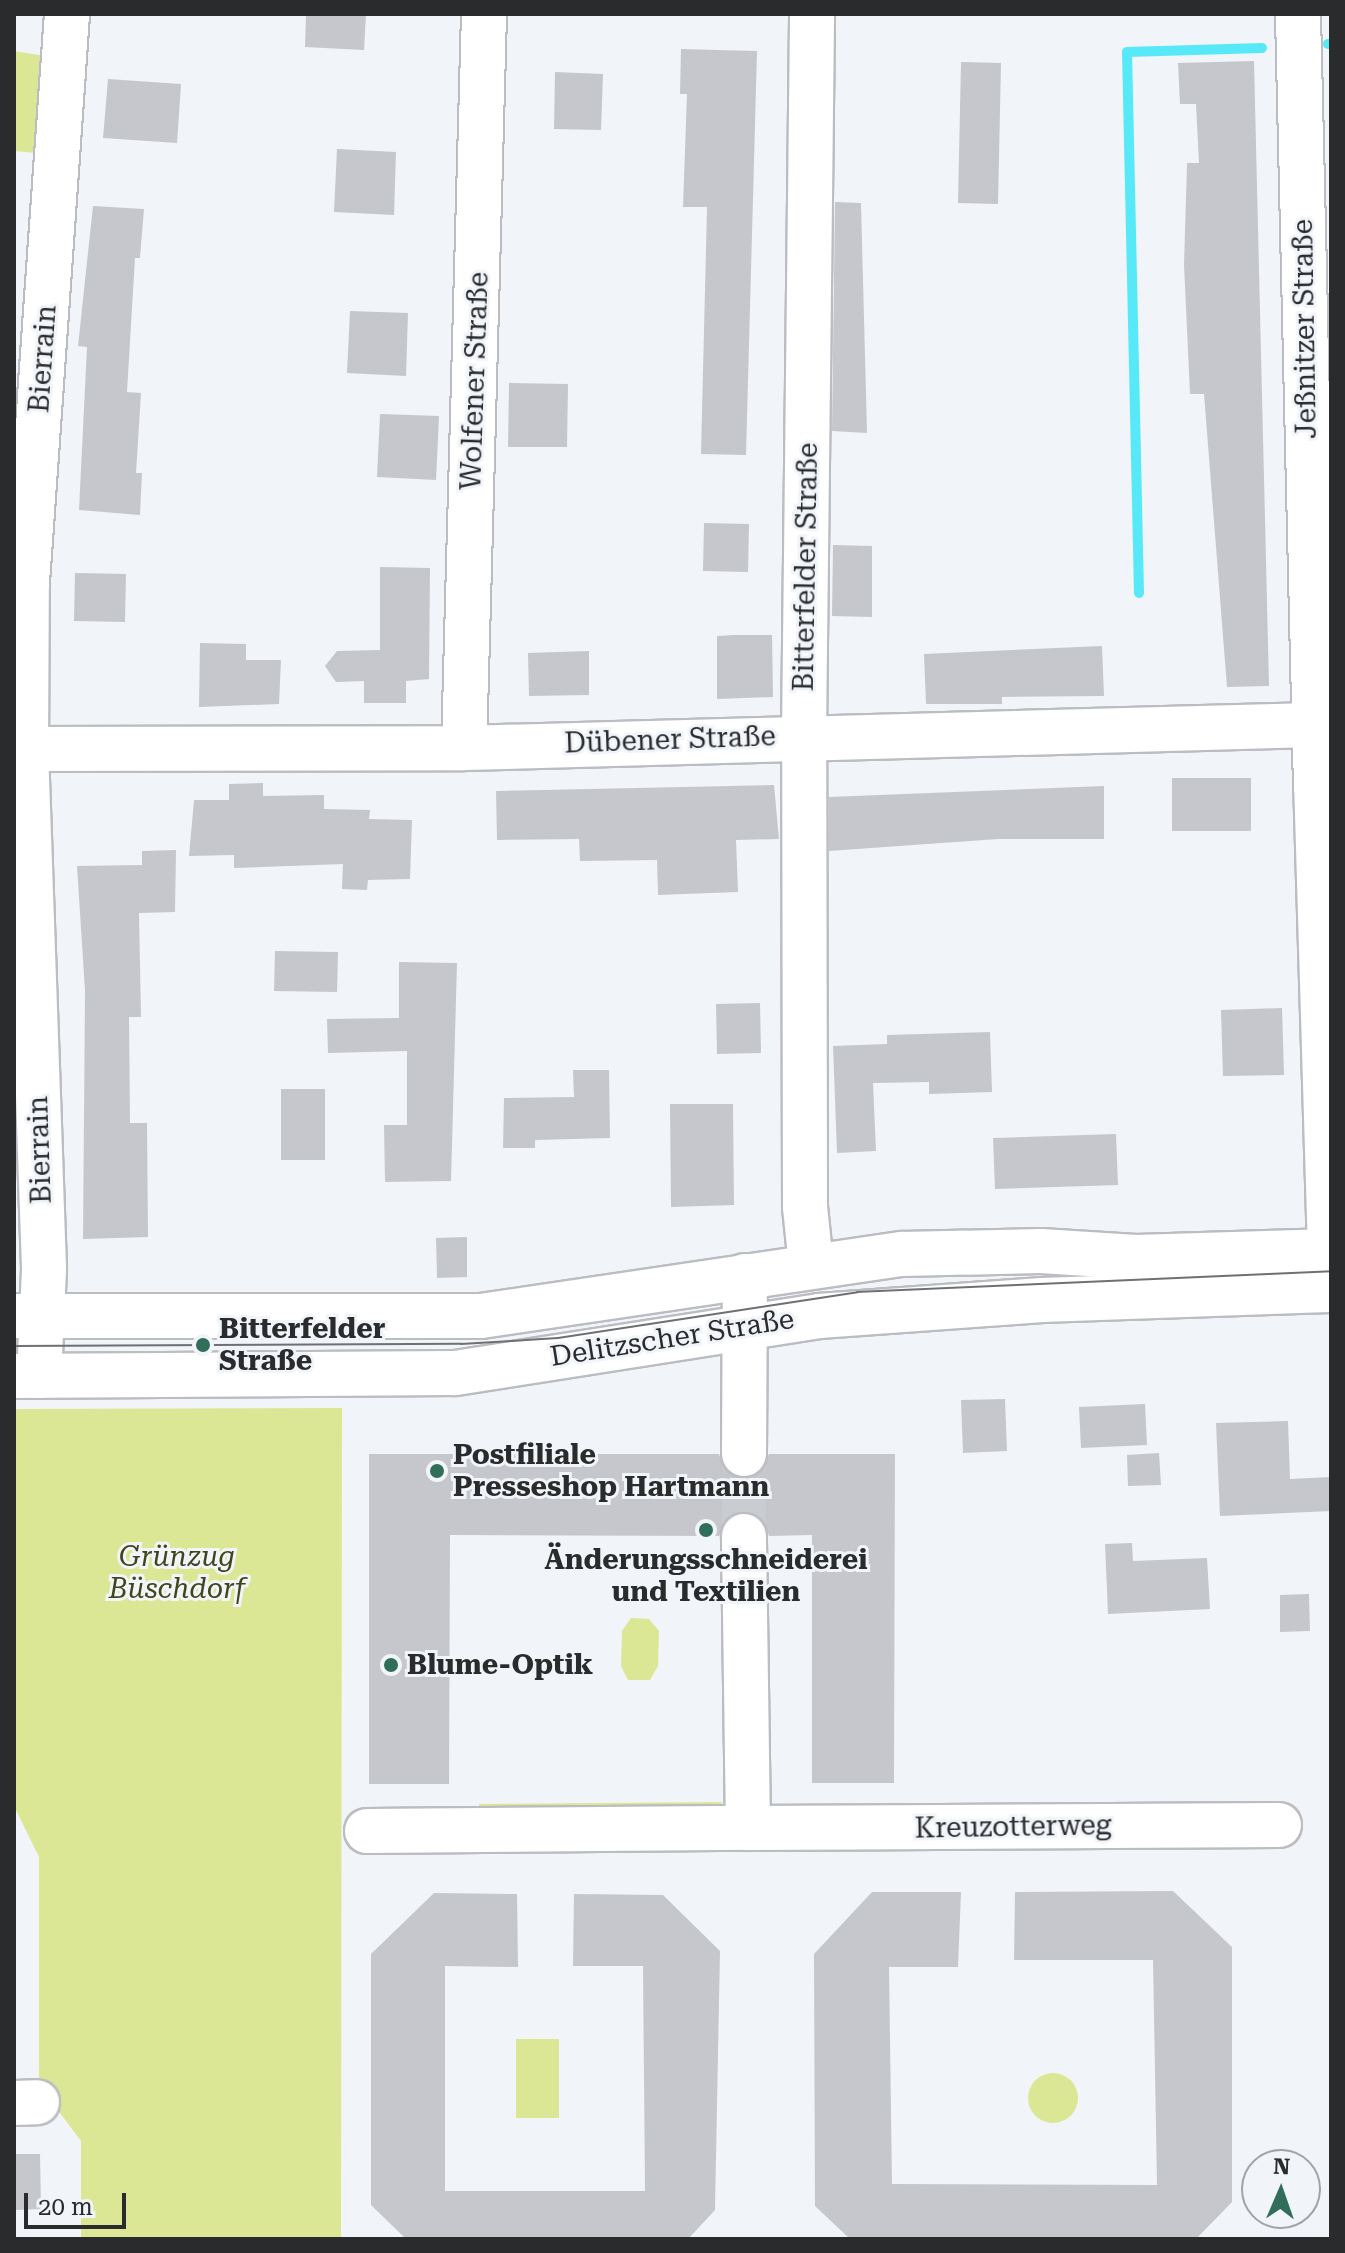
<!DOCTYPE html>
<html>
<head>
<meta charset="utf-8">
<style>
	body { margin:0 }
	#map { position:relative; width:1345px; height:2253px; overflow:hidden; background:#f1f4f9; font-family:"Roboto Serif",serif }
	div>[style] { position:absolute }
	.green>* { inset:0; background:#dbe794 }
	.round { border-radius:50% }
	.stream>* { height:10px; margin:-5px; padding:0 5px; transform-origin:5px; border-radius:5px; background:#57e9f7 }
	.building>* { inset:0; background:#c5c7cc }
	.minor-tunnel>* { height:44px; margin-top:-22px; transform-origin:0; background:repeating-linear-gradient(90deg,#c9ccd0 0 44px,transparent 0 66px) }
	.roads { filter:drop-shadow(2px 0 #bbbdc2) drop-shadow(-2px 0 #bbbdc2) drop-shadow(0 2px #bbbdc2) drop-shadow(0 -2px #bbbdc2) }
	.minor>* { height:44px; margin:-22px; padding:0 22px; transform-origin:22px; border-radius:22px; background:#fff }
	.major>* { height:44px; margin:-22px; padding:0 22px; transform-origin:22px; border-radius:22px; background:#fff }
	.tram>* { height:2px; margin:-1px; padding:0 1px; transform-origin:1px; border-radius:1px; background:#6e7073 }
	.dots>* { width:22px; height:22px; translate:-50% -50%; box-sizing:border-box; border:4px solid #f1f4f9; border-radius:50% }
	span { translate:-50% -50%; white-space:nowrap; text-align:center; line-height:1.15; -webkit-text-stroke:6px #f1f4f9; paint-order:stroke }
	.street-label { font-size:28px; color:#2a2b2d }
	.poi-label { font-size:28px; color:#2a2b2d; font-weight:700 }
	.left { translate:0 -50%; text-align:left }
	.park-label { font-size:28px; color:#40451c; font-style:italic }
	.frame { position:absolute; inset:0; border:16px solid #2a2b2d; pointer-events:none }
	.north { position:absolute; left:1241px; top:2149px; width:80px; height:80px; box-sizing:border-box; background:#f1f4f9; border:2px solid #a1a4a7; border-radius:50%; rotate:2deg; font-size:22px; font-weight:700; line-height:32px; text-align:center; color:#2a2b2d }
	.north::after { content:''; display:block; margin:auto; width:28px; height:36px; background:#316e59; clip-path:polygon(50% 0,100% 100%,50% 72%,0 100%) }
	.scale { position:absolute; left:24px; top:2193px; width:102px; height:36px; box-sizing:border-box; border:4px solid #2a2b2d; border-top:0; padding-left:10px; font-size:24px; line-height:28px; white-space:nowrap; color:#2a2b2d; -webkit-text-stroke:6px #f1f4f9; paint-order:stroke }
</style>
</head>
<body>
<div id="map">
	<div class="green">
		<i style="clip-path:polygon(14px 51px,45px 56px,36px 153px,14px 151px)"></i>
		<i style="clip-path:polygon(342px 1408px,341px 2239px,81px 2239px,81px 2141px,39px 2085px,39px 1857px,16px 1810px,14px 1409px)"></i>
		<i style="clip-path:polygon(631px 1618px,649px 1619px,659px 1631px,658px 1666px,650px 1680px,628px 1680px,621px 1666px,622px 1631px)"></i>
		<i style="clip-path:polygon(723px 1802px,713px 1811px,479px 1816px,479px 1804px)"></i>
		<i style="clip-path:polygon(516px 2039px,559px 2039px,559px 2118px,516px 2118px)"></i>
		<i class="round" style="left:1028px;top:2073px;width:50px;height:50px"></i>
	</div>
	<div class="stream">
		<i style="left:1328px;top:44px;width:3px"></i>
		<i style="left:1139px;top:593px;width:541px;rotate:-91.27deg"></i>
		<i style="left:1127px;top:52px;width:135px;rotate:-1.7deg"></i>
	</div>
	<div class="building">
		<i style="clip-path:polygon(306px 14px,366px 14px,364px 50px,305px 47px)"></i>
		<i style="clip-path:polygon(681px 49px,757px 51px,746px 455px,701px 454px,707px 207px,683px 207px,687px 94px,680px 94px)"></i>
		<i style="clip-path:polygon(1254px 61px,1269px 686px,1227px 687px,1204px 394px,1190px 394px,1184px 265px,1187px 163px,1199px 163px,1196px 104px,1180px 104px,1178px 63px)"></i>
		<i style="clip-path:polygon(961px 62px,1001px 63px,998px 204px,958px 203px)"></i>
		<i style="clip-path:polygon(555px 72px,603px 74px,601px 130px,554px 129px)"></i>
		<i style="clip-path:polygon(108px 79px,181px 84px,177px 143px,103px 138px)"></i>
		<i style="clip-path:polygon(337px 149px,396px 152px,394px 215px,334px 212px)"></i>
		<i style="clip-path:polygon(835px 202px,861px 203px,867px 433px,832px 431px)"></i>
		<i style="clip-path:polygon(93px 206px,144px 209px,140px 258px,135px 258px,127px 392px,141px 393px,136px 473px,142px 473px,140px 515px,79px 510px,87px 347px,78px 346px)"></i>
		<i style="clip-path:polygon(350px 311px,408px 313px,406px 376px,347px 373px)"></i>
		<i style="clip-path:polygon(509px 383px,568px 384px,567px 447px,508px 447px)"></i>
		<i style="clip-path:polygon(380px 414px,439px 416px,436px 480px,377px 477px)"></i>
		<i style="clip-path:polygon(704px 523px,749px 524px,748px 572px,703px 571px)"></i>
		<i style="clip-path:polygon(833px 545px,872px 546px,872px 617px,832px 616px)"></i>
		<i style="clip-path:polygon(380px 567px,430px 568px,429px 679px,406px 681px,406px 703px,364px 703px,364px 681px,336px 682px,325px 666px,337px 651px,380px 650px)"></i>
		<i style="clip-path:polygon(75px 573px,126px 574px,125px 622px,74px 621px)"></i>
		<i style="clip-path:polygon(734px 635px,772px 635px,773px 697px,717px 699px,717px 636px)"></i>
		<i style="clip-path:polygon(200px 643px,246px 644px,246px 660px,281px 660px,279px 704px,199px 707px)"></i>
		<i style="clip-path:polygon(1102px 646px,1104px 696px,1002px 697px,1002px 704px,926px 704px,924px 654px)"></i>
		<i style="clip-path:polygon(589px 651px,589px 695px,529px 696px,528px 653px)"></i>
		<i style="clip-path:polygon(1172px 778px,1251px 778px,1251px 831px,1172px 831px)"></i>
		<i style="clip-path:polygon(263px 783px,263px 796px,324px 795px,324px 809px,370px 810px,369px 819px,412px 820px,410px 879px,368px 880px,367px 890px,342px 889px,343px 864px,234px 868px,234px 855px,189px 856px,194px 800px,229px 800px,229px 784px)"></i>
		<i style="clip-path:polygon(774px 785px,779px 839px,736px 840px,738px 892px,658px 895px,657px 860px,580px 861px,579px 839px,497px 840px,496px 791px)"></i>
		<i style="clip-path:polygon(1104px 786px,1104px 839px,998px 839px,829px 851px,829px 797px)"></i>
		<i style="clip-path:polygon(176px 850px,175px 912px,139px 913px,141px 1017px,129px 1017px,130px 1123px,147px 1123px,148px 1237px,83px 1239px,85px 991px,77px 866px,142px 865px,142px 851px)"></i>
		<i style="clip-path:polygon(275px 951px,338px 952px,337px 992px,274px 991px)"></i>
		<i style="clip-path:polygon(399px 962px,457px 963px,451px 1181px,385px 1182px,384px 1125px,407px 1125px,407px 1051px,328px 1053px,327px 1019px,399px 1018px)"></i>
		<i style="clip-path:polygon(760px 1003px,761px 1053px,717px 1054px,716px 1004px)"></i>
		<i style="clip-path:polygon(1282px 1008px,1284px 1075px,1223px 1076px,1221px 1010px)"></i>
		<i style="clip-path:polygon(990px 1032px,992px 1092px,929px 1094px,929px 1082px,873px 1083px,876px 1151px,837px 1153px,833px 1046px,887px 1044px,887px 1035px)"></i>
		<i style="clip-path:polygon(573px 1070px,609px 1070px,610px 1138px,535px 1140px,535px 1148px,503px 1148px,504px 1098px,574px 1097px)"></i>
		<i style="clip-path:polygon(281px 1089px,325px 1089px,325px 1160px,281px 1160px)"></i>
		<i style="clip-path:polygon(670px 1104px,733px 1104px,734px 1205px,671px 1207px)"></i>
		<i style="clip-path:polygon(1116px 1134px,1118px 1185px,995px 1189px,993px 1138px)"></i>
		<i style="clip-path:polygon(467px 1237px,467px 1277px,437px 1278px,436px 1238px)"></i>
		<i style="clip-path:polygon(1005px 1399px,1007px 1451px,963px 1453px,961px 1400px)"></i>
		<i style="clip-path:polygon(1145px 1404px,1147px 1445px,1081px 1448px,1079px 1407px)"></i>
		<i style="clip-path:polygon(1288px 1421px,1290px 1479px,1331px 1477px,1331px 1511px,1220px 1516px,1216px 1423px)"></i>
		<i style="clip-path:polygon(1159px 1453px,1161px 1485px,1128px 1486px,1127px 1455px)"></i>
		<i style="clip-path:polygon(369px 1454px,719px 1454px,723px 1467px,743px 1479px,757px 1475px,769px 1454px,895px 1454px,894px 1783px,812px 1783px,812px 1535px,769px 1536px,765px 1523px,744px 1511px,731px 1515px,719px 1536px,450px 1535px,449px 1784px,369px 1784px)"></i>
		<i style="clip-path:polygon(1132px 1543px,1133px 1561px,1207px 1558px,1210px 1609px,1108px 1614px,1105px 1544px)"></i>
		<i style="clip-path:polygon(1309px 1594px,1310px 1631px,1280px 1632px,1280px 1595px)"></i>
		<i style="clip-path:polygon(1173px 1891px,1232px 1947px,1232px 2202px,1196px 2239px,850px 2239px,815px 2206px,814px 1954px,872px 1892px,961px 1892px,958px 1967px,889px 1967px,892px 2184px,1157px 2185px,1153px 1960px,1014px 1960px,1015px 1892px)"></i>
		<i style="clip-path:polygon(434px 1893px,517px 1894px,518px 1967px,445px 1966px,445px 2191px,645px 2191px,643px 1966px,573px 1966px,574px 1894px,663px 1895px,720px 1951px,715px 2210px,688px 2239px,406px 2239px,371px 2205px,371px 1954px)"></i>
		<i style="clip-path:polygon(14px 2154px,40px 2154px,41px 2209px,14px 2210px)"></i>
	</div>
	<div class="minor-tunnel">
		<i style="left:744px;top:1536px;width:82px;rotate:-90deg"></i>
	</div>
	<div class="roads">
		<div class="minor">
			<i style="left:1298px;top:14px;width:773px;rotate:88.67deg"></i>
			<i style="left:464px;top:748px;width:734px;rotate:-88.44deg"></i>
			<i style="left:26px;top:749px;width:438px;rotate:-0.1deg"></i>
			<i style="left:464px;top:748px;width:849px;rotate:-1.55deg"></i>
			<i style="left:1330px;top:1251px;width:464px;rotate:-91.7deg"></i>
			<i style="left:1316px;top:787px;width:15px"></i>
			<i style="left:811px;top:1265px;width:58px;rotate:-95.9deg"></i>
			<i style="left:805px;top:1207px;width:472px;rotate:-90.1deg"></i>
			<i style="left:804px;top:735px;width:721px;rotate:-89.36deg"></i>
			<i style="left:39px;top:1376px;width:108px;rotate:-87.3deg"></i>
			<i style="left:44px;top:1268px;width:519px;rotate:-91.99deg"></i>
			<i style="left:26px;top:749px;width:167px;rotate:-89.7deg"></i>
			<i style="left:27px;top:582px;width:569px;rotate:-85.97deg"></i>
			<i style="left:744px;top:1454px;width:178px;rotate:-89.7deg"></i>
			<i style="left:748px;top:1828px;width:531px;rotate:-0.32deg"></i>
			<i style="left:367px;top:1831px;width:381px;rotate:-0.5deg"></i>
			<i style="left:748px;top:1828px;width:292px;rotate:-90.8deg"></i>
			<i style="left:14px;top:2103px;width:23px;rotate:-2deg"></i>
		</div>
		<div class="major">
			<i style="left:14px;top:1316px;width:467px"></i>
			<i style="left:481px;top:1316px;width:426px;rotate:-8.4deg"></i>
			<i style="left:902px;top:1254px;width:139px;rotate:-1.2deg"></i>
			<i style="left:1041px;top:1251px;width:95px;rotate:3.6deg"></i>
			<i style="left:1136px;top:1257px;width:195px;rotate:-1.8deg"></i>
			<i style="left:14px;top:1376px;width:441px;rotate:-0.4deg"></i>
			<i style="left:455px;top:1373px;width:368px;rotate:-8.9deg"></i>
			<i style="left:819px;top:1316px;width:224px;rotate:-4.1deg"></i>
			<i style="left:1042px;top:1300px;width:289px;rotate:-2deg"></i>
		</div>
	</div>
	<div class="tram">
		<i style="left:14px;top:1346px;width:447px;rotate:-0.3deg"></i>
		<i style="left:461px;top:1344px;width:97px;rotate:-3.5deg"></i>
		<i style="left:558px;top:1338px;width:303px;rotate:-8.7deg"></i>
		<i style="left:857px;top:1292px;width:474px;rotate:-2.5deg"></i>
	</div>
	<div class="dots">
		<i style="left:203px;top:1345px;background:#316e59"></i>
		<i style="left:437px;top:1471px;background:#316e59"></i>
		<i style="left:706px;top:1530px;background:#316e59"></i>
		<i style="left:391px;top:1665px;background:#316e59"></i>
	</div>
	<div class="street-label">
		<span style="left:1305px;top:329px;rotate:-91deg">Jeßnitzer Straße</span>
		<span style="left:43px;top:359px;rotate:-86deg">Bierrain</span>
		<span style="left:475px;top:381px;rotate:-88deg">Wolfener Straße</span>
		<span style="left:806px;top:567px;rotate:-89deg">Bitterfelder Straße</span>
		<span style="left:670px;top:740px;rotate:-2deg">Dübener Straße</span>
		<span style="left:40px;top:1150px;rotate:-92deg">Bierrain</span>
		<span style="left:672px;top:1338px;rotate:-9deg">Delitzscher Straße</span>
		<span style="left:1013px;top:1827px;rotate:-1deg">Kreuzotterweg</span>
	</div>
	<div class="poi-label">
		<span class="left" style="left:219px;top:1345px">Bitterfelder<br>Straße</span>
		<span class="left" style="left:453px;top:1471px">Postfiliale<br>Presseshop Hartmann</span>
		<span style="left:706px;top:1576px">Änderungsschneiderei<br>und Textilien</span>
		<span class="left" style="left:407px;top:1665px">Blume-Optik</span>
	</div>
	<div class="park-label">
		<span style="left:177px;top:1573px">Grünzug<br>Büschdorf</span>
	</div>
	<div class="frame"></div>
	<div class="north">N</div>
	<div class="scale">20 m</div>
</div>
</body>
</html>
